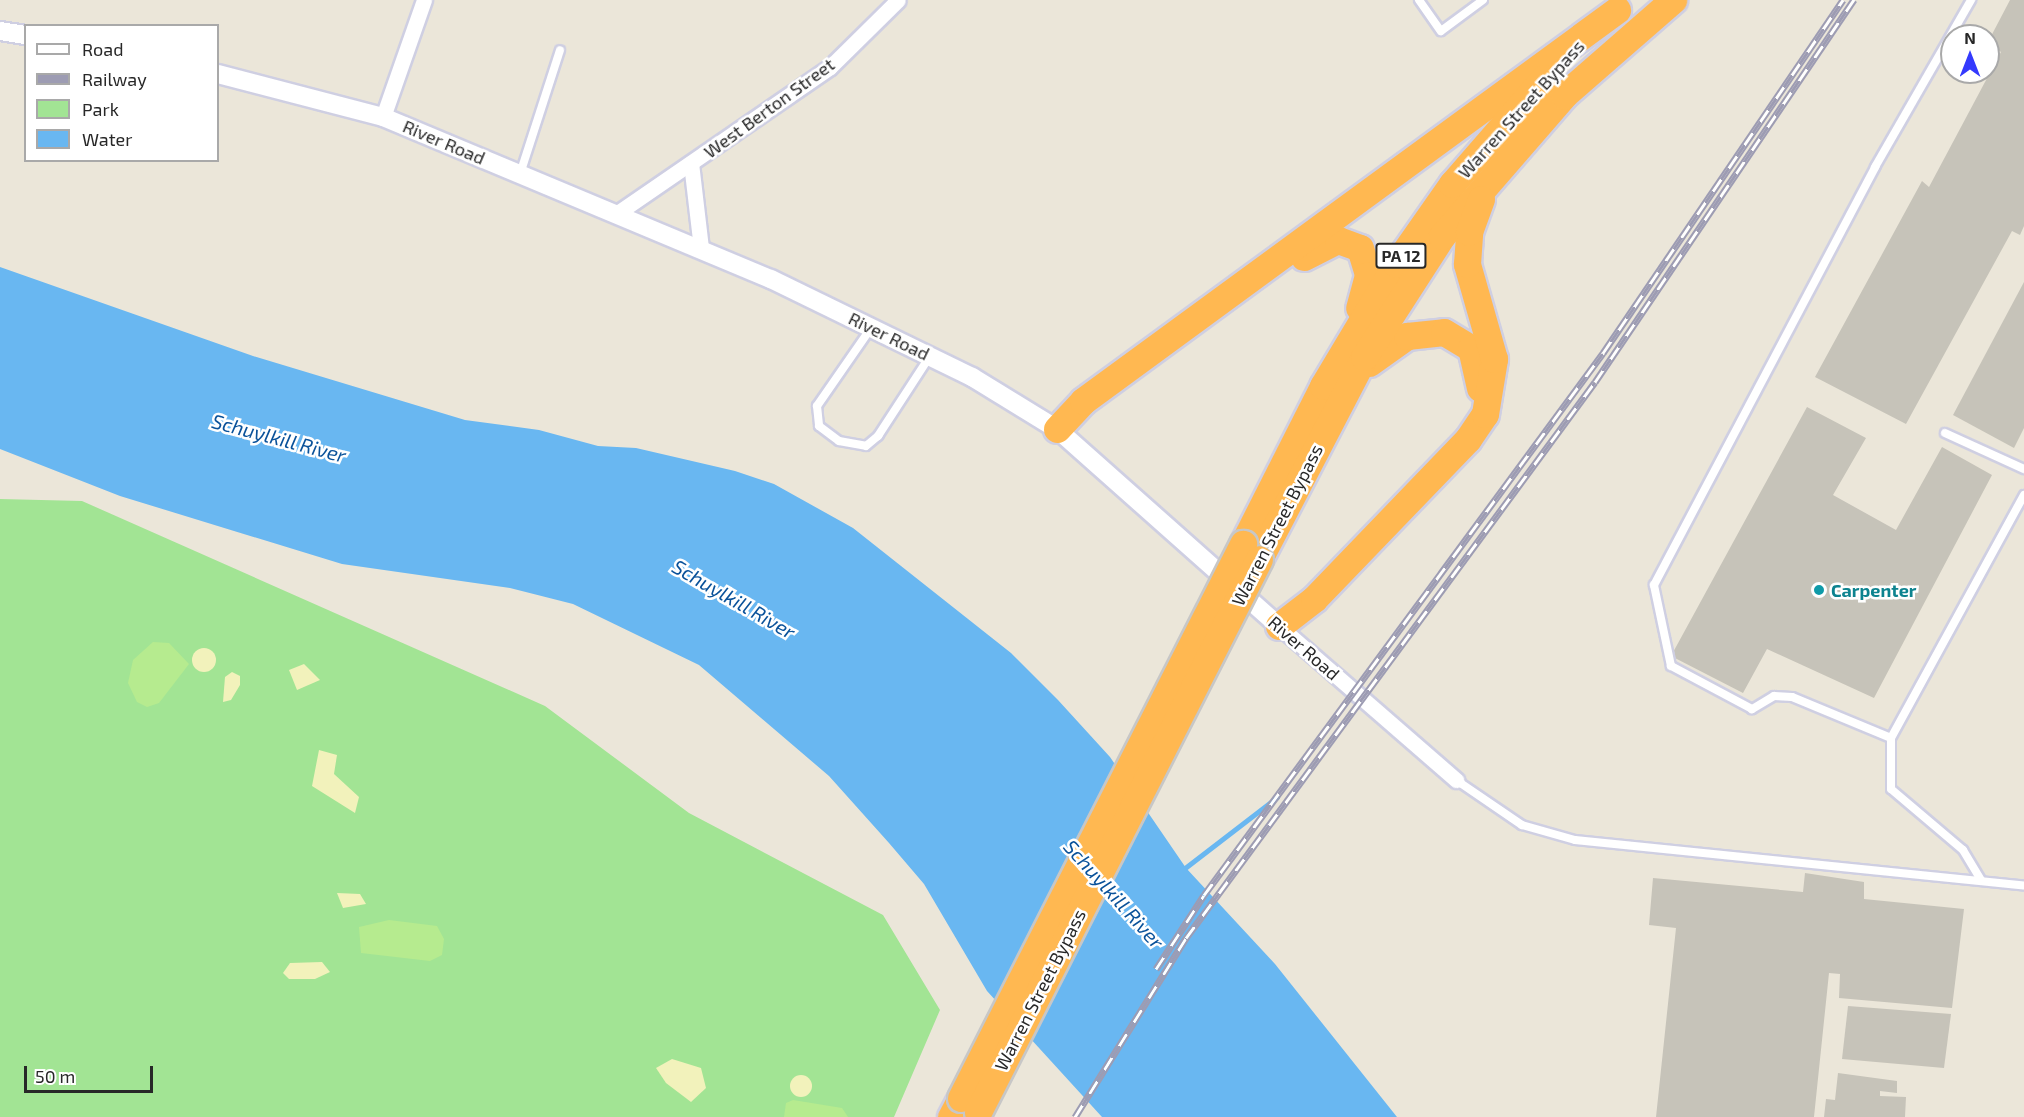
<!DOCTYPE html>
<html>
<head>
<meta charset="utf-8">
<style>
	body { margin:0 }
	#map { position:relative; width:2024px; height:1117px; overflow:hidden; background:#ebe6d9; font-family:"Exo 2",sans-serif }
	div>[style] { position:absolute }
	.green>* { inset:0; background:#a2e494 }
	.sand>* { inset:0; background:#f2f2bb }
	.round { border-radius:50% }
	.pitch>* { inset:0; background:#b6eb8f }
	.water>* { inset:0; background:#69b7f1 }
	.stream>* { height:5px; margin:-2.5px; padding:0 2.5px; transform-origin:2.5px; border-radius:2.5px; background:#69b7f1 }
	.building>* { inset:0; background:#c6c3b9 }
	.roads { filter:drop-shadow(2px 0 #cfcfe2) drop-shadow(-2px 0 #cfcfe2) drop-shadow(0 2px #cfcfe2) drop-shadow(0 -2px #cfcfe2) }
	.service>* { height:8px; margin:-4px; padding:0 4px; transform-origin:4px; border-radius:4px; background:#fff }
	.minor>* { height:15px; margin:-7.5px; padding:0 7.5px; transform-origin:7.5px; border-radius:7.5px; background:#fff }
	.tertiary>* { height:18px; margin:-9px; padding:0 9px; transform-origin:9px; border-radius:9px; background:#fff }
	.motorway>* { height:27px; margin:-13.5px; padding:0 13.5px; transform-origin:13.5px; border-radius:13.5px; background:#ffb851 }
	.rail>* { height:7px; margin-top:-3.5px; transform-origin:0; background:repeating-linear-gradient(90deg,#fff 0 14px,#9d9cb3 0 28px); box-sizing:border-box; border-block:2px solid #9d9cb3 }
	.bridges { filter:drop-shadow(2px 0 #c7c7c7) drop-shadow(-2px 0 #c7c7c7) drop-shadow(0 2px #c7c7c7) drop-shadow(0 -2px #c7c7c7) }
	.motorway-bridge>* { height:27px; margin:-13.5px; padding:0 13.5px; transform-origin:13.5px; border-radius:13.5px; background:#ffb851 }
	.dots>* { width:16px; height:16px; translate:-50% -50%; box-sizing:border-box; border:3px solid #fff; border-radius:50% }
	span { translate:-50% -50%; white-space:nowrap; text-align:center; line-height:1.15; -webkit-text-stroke:5px #fff; paint-order:stroke }
	.shield-label span { padding:2px 4px; background:#fff; border:2px solid; border-radius:4px; -webkit-text-stroke-width:0 }
	.shield-label { font-size:16px; color:#282828; font-weight:700 }
	.street-label { font-size:18px; color:#282828 }
	.culture-label { font-size:18px; color:#0d838f; font-weight:700 }
	.left { translate:0 -50%; text-align:left }
	.water-label { font-size:20px; color:#0a529a; font-style:italic }
	.legend { position:absolute; left:24px; top:24px; width:195px; height:138px; box-sizing:border-box; background:#fff; border:2px solid #a9a9a9; margin:0; padding:8px 10px; list-style:none; font-size:18px; color:#282828 }
	.legend li { display:flex; align-items:center; gap:12px; height:30px }
	.legend b { width:30px; border:2px solid #a9a9a9 }
	.north { position:absolute; left:1940px; top:24px; width:60px; height:60px; box-sizing:border-box; background:#fff; border:2px solid #a9a9a9; border-radius:50%; rotate:0deg; font-size:16px; font-weight:700; line-height:24px; text-align:center; color:#282828 }
	.north::after { content:''; display:block; margin:auto; width:21px; height:27px; background:#343afd; clip-path:polygon(50% 0,100% 100%,50% 72%,0 100%) }
	.scale { position:absolute; left:24px; top:1066px; width:129px; height:27px; box-sizing:border-box; border:3px solid #282828; border-top:0; padding-left:8px; font-size:18px; line-height:21px; white-space:nowrap; color:#282828; -webkit-text-stroke:4px #fff; paint-order:stroke }
</style>
</head>
<body>
<div id="map">
	<div class="green">
		<i style="clip-path:polygon(0 499px,82px 501px,545px 706px,689px 813px,883px 915px,940px 1010px,894px 1117px,0 1117px)"></i>
	</div>
	<div class="sand">
		<i class="round" style="left:192px;top:648px;width:24px;height:24px"></i>
		<i style="clip-path:polygon(304px 664px,320px 680px,297px 690px,289px 670px)"></i>
		<i style="clip-path:polygon(232px 672px,240px 676px,240px 685px,231px 700px,223px 702px,225px 677px)"></i>
		<i style="clip-path:polygon(319px 750px,337px 755px,334px 774px,359px 797px,355px 813px,312px 786px)"></i>
		<i style="clip-path:polygon(337px 893px,360px 894px,366px 904px,343px 908px)"></i>
		<i style="clip-path:polygon(322px 962px,330px 972px,315px 979px,289px 979px,283px 973px,290px 963px)"></i>
		<i style="clip-path:polygon(672px 1059px,701px 1068px,706px 1088px,691px 1102px,666px 1083px,656px 1068px)"></i>
		<i class="round" style="left:790px;top:1075px;width:22px;height:22px"></i>
	</div>
	<div class="pitch">
		<i style="clip-path:polygon(153px 642px,169px 643px,189px 664px,159px 703px,147px 707px,137px 702px,128px 683px,133px 660px)"></i>
		<i style="clip-path:polygon(389px 920px,437px 926px,444px 939px,442px 955px,430px 961px,361px 953px,359px 927px)"></i>
		<i style="clip-path:polygon(793px 1100px,842px 1108px,848px 1117px,784px 1117px,786px 1103px)"></i>
	</div>
	<div class="water">
		<i style="clip-path:polygon(0 267px,253px 356px,465px 420px,539px 430px,598px 446px,636px 448px,735px 471px,774px 484px,853px 528px,1011px 653px,1058px 700px,1110px 757px,1186px 868px,1275px 964px,1397px 1117px,1102px 1117px,987px 991px,924px 884px,889px 843px,829px 776px,699px 665px,573px 604px,510px 588px,342px 564px,120px 496px,0 449px)"></i>
	</div>
	<div class="stream">
		<i style="left:1181px;top:871px;width:121px;rotate:-37.6deg"></i>
	</div>
	<div class="building">
		<i style="clip-path:polygon(2010px 0,2024px 0,2024px 226px,2020px 235px,2012px 231px,1906px 424px,1815px 377px,1922px 181px,1929px 187px,2001px 52px,1988px 42px)"></i>
		<i style="clip-path:polygon(2024px 282px,2024px 428px,2014px 448px,1953px 415px)"></i>
		<i style="clip-path:polygon(1807px 407px,1866px 438px,1833px 495px,1896px 530px,1942px 447px,1992px 475px,1874px 698px,1767px 649px,1743px 693px,1671px 656px)"></i>
		<i style="clip-path:polygon(1805px 873px,1864px 882px,1864px 899px,1964px 909px,1952px 1008px,1839px 998px,1840px 974px,1829px 973px,1814px 1117px,1656px 1117px,1676px 928px,1649px 925px,1653px 878px,1803px 892px)"></i>
		<i style="clip-path:polygon(1848px 1006px,1951px 1014px,1944px 1068px,1842px 1059px)"></i>
		<i style="clip-path:polygon(1838px 1073px,1897px 1081px,1897px 1093px,1880px 1091px,1880px 1096px,1906px 1097px,1905px 1117px,1824px 1117px,1826px 1099px,1835px 1100px)"></i>
	</div>
	<div class="roads">
		<div class="service">
			<i style="left:1419px;top:0;width:38px;rotate:55deg"></i>
			<i style="left:1441px;top:31px;width:52px;rotate:-36.4deg"></i>
			<i style="left:520px;top:174px;width:130px;rotate:-72.1deg"></i>
			<i style="left:871px;top:328px;width:95px;rotate:124.7deg"></i>
			<i style="left:817px;top:406px;width:20px;rotate:84deg"></i>
			<i style="left:819px;top:426px;width:25px;rotate:37deg"></i>
			<i style="left:839px;top:441px;width:27px;rotate:10deg"></i>
			<i style="left:866px;top:446px;width:16px;rotate:-40deg"></i>
			<i style="left:878px;top:436px;width:95px;rotate:-57deg"></i>
			<i style="left:1945px;top:433px;width:87px;rotate:24.5deg"></i>
			<i style="left:1891px;top:738px;width:107px;rotate:-157.5deg"></i>
			<i style="left:1792px;top:697px;width:18px;rotate:-177deg"></i>
			<i style="left:1774px;top:696px;width:26px;rotate:149deg"></i>
			<i style="left:1752px;top:709px;width:92px;rotate:-152deg"></i>
			<i style="left:1671px;top:666px;width:83px;rotate:-101.9deg"></i>
			<i style="left:1654px;top:585px;width:473px;rotate:-62.1deg"></i>
			<i style="left:1875px;top:167px;width:193px;rotate:-60.1deg"></i>
			<i style="left:1456px;top:780px;width:80px;rotate:34.3deg"></i>
			<i style="left:1522px;top:825px;width:55px;rotate:15.8deg"></i>
			<i style="left:1575px;top:840px;width:451px;rotate:5.8deg"></i>
			<i style="left:1981px;top:880px;width:35px;rotate:-121deg"></i>
			<i style="left:1963px;top:850px;width:94px;rotate:-139.7deg"></i>
			<i style="left:1891px;top:789px;width:51px;rotate:-90deg"></i>
			<i style="left:1891px;top:738px;width:277px;rotate:-61.3deg"></i>
		</div>
		<div class="minor">
			<i style="left:383px;top:117px;width:124px;rotate:-70.7deg"></i>
			<i style="left:691px;top:163px;width:86px;rotate:83.3deg"></i>
			<i style="left:619px;top:212px;width:256px;rotate:-34.5deg"></i>
			<i style="left:830px;top:67px;width:95px;rotate:-44.6deg"></i>
			<i style="left:1279px;top:626px;width:235px;rotate:41deg"></i>
		</div>
		<div class="tertiary">
			<i style="left:0;top:31px;width:26px;rotate:9deg"></i>
			<i style="left:218px;top:74px;width:171px;rotate:14.6deg"></i>
			<i style="left:383px;top:117px;width:420px;rotate:22.7deg"></i>
			<i style="left:771px;top:279px;width:224px;rotate:26deg"></i>
			<i style="left:972px;top:377px;width:100px;rotate:31.5deg"></i>
			<i style="left:1057px;top:429px;width:297px;rotate:41.6deg"></i>
		</div>
		<div class="motorway">
			<i style="left:1304px;top:257px;width:38px;rotate:-27deg"></i>
			<i style="left:1338px;top:240px;width:23px;rotate:20deg"></i>
			<i style="left:1360px;top:248px;width:28px;rotate:73deg"></i>
			<i style="left:1368px;top:275px;width:34px;rotate:105deg"></i>
			<i style="left:1369px;top:363px;width:47px;rotate:-35.4deg"></i>
			<i style="left:1407px;top:336px;width:37px;rotate:-6deg"></i>
			<i style="left:1444px;top:332px;width:31px;rotate:31deg"></i>
			<i style="left:1471px;top:348px;width:41px;rotate:77.3deg"></i>
			<i style="left:1057px;top:429px;width:38px;rotate:-47deg"></i>
			<i style="left:1083px;top:401px;width:662px;rotate:-36.21deg"></i>
			<i style="left:1243px;top:544px;width:177px;rotate:-63.1deg"></i>
			<i style="left:1323px;top:386px;width:142px;rotate:-59.1deg"></i>
			<i style="left:1396px;top:264px;width:98px;rotate:-55deg"></i>
			<i style="left:1452px;top:184px;width:140px;rotate:-49deg"></i>
			<i style="left:1259px;top:559px;width:228px;rotate:-62.5deg"></i>
			<i style="left:1364px;top:357px;width:144px;rotate:-57.2deg"></i>
			<i style="left:1442px;top:236px;width:186px;rotate:-49.1deg"></i>
			<i style="left:1564px;top:95px;width:145px;rotate:-41.1deg"></i>
			<i style="left:1279px;top:626px;width:44px;rotate:-37.6deg"></i>
			<i style="left:1314px;top:599px;width:222px;rotate:-46.1deg"></i>
			<i style="left:1468px;top:439px;width:30px;rotate:-56deg"></i>
			<i style="left:1485px;top:414px;width:56px;rotate:-80.7deg"></i>
			<i style="left:1494px;top:359px;width:99px;rotate:-105.9deg"></i>
			<i style="left:1467px;top:264px;width:32px;rotate:-86deg"></i>
			<i style="left:1469px;top:232px;width:35px;rotate:-70deg"></i>
			<i style="left:951px;top:1117px;width:21px;rotate:-62deg"></i>
		</div>
	</div>
	<div class="rail">
		<i style="left:1156px;top:969px;width:88px;rotate:-57deg"></i>
		<i style="left:1204px;top:895px;width:673px;rotate:-53.64deg"></i>
		<i style="left:1603px;top:353px;width:427px;rotate:-55.8deg"></i>
		<i style="left:1075px;top:1117px;width:211px;rotate:-58.2deg"></i>
		<i style="left:1186px;top:938px;width:690px;rotate:-53.66deg"></i>
		<i style="left:1595px;top:382px;width:462px;rotate:-55.9deg"></i>
	</div>
	<div class="bridges">
		<div class="motorway-bridge">
			<i style="left:961px;top:1098px;width:622px;rotate:-63.02deg"></i>
			<i style="left:978px;top:1112px;width:620px;rotate:-63.06deg"></i>
		</div>
	</div>
	<div class="dots">
		<i style="left:1819px;top:590px;background:#0f9aa8"></i>
	</div>
	<div class="shield-label">
		<span style="left:1401px;top:256px">PA 12</span>
	</div>
	<div class="street-label">
		<span style="left:769px;top:108px;rotate:-36deg">West Berton Street</span>
		<span style="left:1521px;top:109px;rotate:-48deg">Warren Street Bypass</span>
		<span style="left:444px;top:142px;rotate:23deg">River Road</span>
		<span style="left:889px;top:336px;rotate:26deg">River Road</span>
		<span style="left:1277px;top:525px;rotate:-63deg">Warren Street Bypass</span>
		<span style="left:1304px;top:648px;rotate:41deg">River Road</span>
		<span style="left:1040px;top:990px;rotate:-63deg">Warren Street Bypass</span>
	</div>
	<div class="culture-label">
		<span class="left" style="left:1831px;top:590px">Carpenter</span>
	</div>
	<div class="water-label">
		<span style="left:279px;top:438px;rotate:15deg">Schuylkill River</span>
		<span style="left:734px;top:599px;rotate:30deg">Schuylkill River</span>
		<span style="left:1114px;top:894px;rotate:48deg">Schuylkill River</span>
	</div>
	<ul class="legend">
	<li><b style="height:8px;background:#fff"></b>Road</li>
	<li><b style="height:8px;background:#9d9cb3"></b>Railway</li>
	<li><b style="height:16px;background:#a2e494"></b>Park</li>
	<li><b style="height:16px;background:#69b7f1"></b>Water</li>
	</ul>
	<div class="north">N</div>
	<div class="scale">50 m</div>
</div>
</body>
</html>
